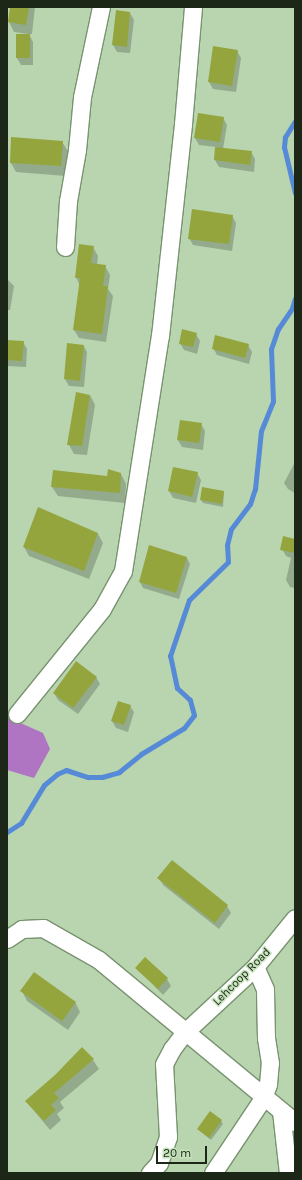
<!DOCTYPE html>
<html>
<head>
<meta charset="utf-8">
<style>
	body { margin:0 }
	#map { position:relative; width:302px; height:1180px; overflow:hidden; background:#b8d5af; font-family:Karla,sans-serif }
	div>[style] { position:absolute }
	.forest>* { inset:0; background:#af74c2 }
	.shadow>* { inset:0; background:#0003 }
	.stream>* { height:5px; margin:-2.5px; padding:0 2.5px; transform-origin:2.5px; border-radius:2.5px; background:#568ad7 }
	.building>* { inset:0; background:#95a53e }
	.roads { filter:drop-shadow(1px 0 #78936f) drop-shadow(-1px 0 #78936f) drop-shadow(0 1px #78936f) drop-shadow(0 -1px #78936f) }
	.minor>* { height:17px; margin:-8.5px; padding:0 8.5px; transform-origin:8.5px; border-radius:8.5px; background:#fff }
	span { translate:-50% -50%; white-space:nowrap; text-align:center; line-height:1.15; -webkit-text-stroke:3px #c5e2bb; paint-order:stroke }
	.street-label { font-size:12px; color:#1c2718 }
	.frame { position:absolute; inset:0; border:8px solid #1c2718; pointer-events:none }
	.scale { position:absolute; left:156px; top:1146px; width:51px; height:18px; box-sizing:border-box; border:2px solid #1c2718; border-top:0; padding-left:5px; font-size:12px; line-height:14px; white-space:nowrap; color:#1c2718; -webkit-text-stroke:3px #c5e2bb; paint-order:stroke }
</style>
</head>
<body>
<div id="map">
	<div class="forest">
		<i style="clip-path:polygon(7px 717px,43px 733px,50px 749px,34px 778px,7px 770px)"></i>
	</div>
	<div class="shadow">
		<i style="clip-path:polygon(11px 7px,35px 7px,32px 34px,29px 34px,33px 42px,33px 65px,21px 65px,17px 58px,28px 34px,14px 32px,9px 22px)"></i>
		<i style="clip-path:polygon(130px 13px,134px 20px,130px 53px,117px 52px,113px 45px)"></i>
		<i style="clip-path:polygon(237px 51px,241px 58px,236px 92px,213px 89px,209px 82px)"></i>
		<i style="clip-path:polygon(223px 118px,227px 125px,223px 149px,251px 152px,255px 159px,254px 172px,219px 167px,215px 160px,216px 147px,199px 145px,195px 138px)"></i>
		<i style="clip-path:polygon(62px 142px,68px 151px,66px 176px,16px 172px,11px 163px)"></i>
		<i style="clip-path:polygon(232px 216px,236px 223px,232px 251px,193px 245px,189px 238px)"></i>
		<i style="clip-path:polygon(93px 247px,98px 256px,97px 265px,105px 266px,110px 275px,108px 289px,113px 296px,106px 342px,79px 338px,74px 330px,80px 286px,76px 277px)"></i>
		<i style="clip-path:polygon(7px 279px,14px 286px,10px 310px,7px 310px)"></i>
		<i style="clip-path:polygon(196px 334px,200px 341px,197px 354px,184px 350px,180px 343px)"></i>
		<i style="clip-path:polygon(7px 341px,23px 342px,27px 349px,26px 367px,7px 366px)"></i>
		<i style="clip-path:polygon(83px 345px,87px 352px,84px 387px,69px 386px,65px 379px)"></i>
		<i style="clip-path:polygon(248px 345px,252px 352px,249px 364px,217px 355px,213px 348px)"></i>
		<i style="clip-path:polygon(90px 395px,95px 405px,87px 455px,74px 454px,69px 445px)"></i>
		<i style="clip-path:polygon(201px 424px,205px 431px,203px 450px,182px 447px,178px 440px)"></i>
		<i style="clip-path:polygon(295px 462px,295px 493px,288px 489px,284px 483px)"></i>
		<i style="clip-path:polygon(174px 468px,197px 473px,201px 480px,196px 503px,173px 498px,169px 491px)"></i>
		<i style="clip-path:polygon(121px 474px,126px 484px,125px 503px,58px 496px,52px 487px)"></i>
		<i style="clip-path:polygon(224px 492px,223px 507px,203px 503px,201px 500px)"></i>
		<i style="clip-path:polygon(38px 509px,98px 534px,103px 543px,89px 579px,29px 556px,24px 547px)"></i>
		<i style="clip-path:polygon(295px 540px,295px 588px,290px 587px,286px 580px,291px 558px,286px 556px,282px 549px)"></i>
		<i style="clip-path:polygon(187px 558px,190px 564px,179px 599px,143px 588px,140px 582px)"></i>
		<i style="clip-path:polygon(96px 677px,100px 684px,78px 714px,58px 700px,54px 693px)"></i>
		<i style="clip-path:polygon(130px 706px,134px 712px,128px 732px,116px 728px,112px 721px)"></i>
		<i style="clip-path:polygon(159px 878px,227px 906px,231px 913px,219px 929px,163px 885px)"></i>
		<i style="clip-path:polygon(137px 968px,167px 979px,171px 986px,163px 995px)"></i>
		<i style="clip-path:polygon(22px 991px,75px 1002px,80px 1012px,68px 1030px,27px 1001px)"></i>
		<i style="clip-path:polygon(93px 1060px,99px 1069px,60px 1102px,64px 1108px,57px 1114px,61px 1120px,50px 1130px,26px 1101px)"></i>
		<i style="clip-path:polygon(221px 1121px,223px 1124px,211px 1140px,198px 1129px)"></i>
	</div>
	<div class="stream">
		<i style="left:295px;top:121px;width:19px;rotate:122deg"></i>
		<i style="left:285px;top:137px;width:10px;rotate:96deg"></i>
		<i style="left:284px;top:147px;width:47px;rotate:76.6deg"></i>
		<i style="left:7px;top:832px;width:17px;rotate:-33deg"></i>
		<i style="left:21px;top:823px;width:44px;rotate:-58.8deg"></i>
		<i style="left:44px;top:785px;width:17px;rotate:-40deg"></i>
		<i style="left:57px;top:774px;width:10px;rotate:-24deg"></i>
		<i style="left:66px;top:770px;width:23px;rotate:18deg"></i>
		<i style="left:88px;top:777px;width:14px"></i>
		<i style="left:102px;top:777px;width:18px;rotate:-16deg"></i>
		<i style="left:119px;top:772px;width:28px;rotate:-39deg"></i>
		<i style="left:141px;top:754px;width:50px;rotate:-31.2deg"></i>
		<i style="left:184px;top:728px;width:16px;rotate:-52deg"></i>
		<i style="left:194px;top:715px;width:16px;rotate:-105deg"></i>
		<i style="left:190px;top:700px;width:18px;rotate:-137deg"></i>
		<i style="left:177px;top:688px;width:33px;rotate:-102deg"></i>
		<i style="left:170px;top:656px;width:59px;rotate:-71.3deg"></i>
		<i style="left:189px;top:600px;width:54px;rotate:-44.3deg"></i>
		<i style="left:228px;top:562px;width:17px;rotate:-93deg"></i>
		<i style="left:227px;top:545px;width:16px;rotate:-76deg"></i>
		<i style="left:231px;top:529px;width:31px;rotate:-53deg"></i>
		<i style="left:250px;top:504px;width:16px;rotate:-72deg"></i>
		<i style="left:255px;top:489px;width:58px;rotate:-84.1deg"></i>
		<i style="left:261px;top:431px;width:32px;rotate:-68deg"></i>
		<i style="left:273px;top:401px;width:52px;rotate:-92.2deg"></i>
		<i style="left:271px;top:349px;width:21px;rotate:-71deg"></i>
		<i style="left:278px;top:329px;width:25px;rotate:-56deg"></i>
		<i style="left:292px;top:308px;width:10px;rotate:-73deg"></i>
	</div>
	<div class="building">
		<i style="clip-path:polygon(10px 7px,29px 7px,26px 25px,8px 22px)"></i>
		<i style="clip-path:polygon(116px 10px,130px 12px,127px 47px,112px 45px)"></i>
		<i style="clip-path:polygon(16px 34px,30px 34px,30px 58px,16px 58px)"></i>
		<i style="clip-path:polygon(213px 46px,238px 50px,232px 86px,208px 82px)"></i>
		<i style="clip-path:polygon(198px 113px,224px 117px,220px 142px,194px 138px)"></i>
		<i style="clip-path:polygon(11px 137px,63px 141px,61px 166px,10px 163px)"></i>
		<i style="clip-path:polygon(215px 147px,252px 151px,250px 165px,214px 160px)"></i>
		<i style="clip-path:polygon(192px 209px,233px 215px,229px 244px,188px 239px)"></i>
		<i style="clip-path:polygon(79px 244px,94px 246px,91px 263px,106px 265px,103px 286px,108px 286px,102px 334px,73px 330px,80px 278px,75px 278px)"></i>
		<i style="clip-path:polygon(182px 329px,197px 333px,193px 347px,179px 344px)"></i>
		<i style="clip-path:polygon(215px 335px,249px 344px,245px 358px,212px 349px)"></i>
		<i style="clip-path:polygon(7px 340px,24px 341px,22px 361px,7px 360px)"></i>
		<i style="clip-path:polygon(67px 343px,84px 345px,80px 381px,64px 379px)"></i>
		<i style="clip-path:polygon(76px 392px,90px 395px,82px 446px,67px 445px)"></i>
		<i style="clip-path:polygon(180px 420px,202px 423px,199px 443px,177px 440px)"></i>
		<i style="clip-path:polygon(173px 467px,198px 472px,192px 497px,168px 491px)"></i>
		<i style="clip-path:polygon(108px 469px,121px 473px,120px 493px,51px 487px,53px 470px,107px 476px)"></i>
		<i style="clip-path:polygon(202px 487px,224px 491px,222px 504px,200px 500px)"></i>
		<i style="clip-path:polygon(38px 507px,98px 533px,84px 571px,23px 547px)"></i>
		<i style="clip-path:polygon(283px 536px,295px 539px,295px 553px,280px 550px)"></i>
		<i style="clip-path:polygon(149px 545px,187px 557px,176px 593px,139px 582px)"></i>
		<i style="clip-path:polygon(76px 661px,97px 677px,73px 708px,53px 693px)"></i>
		<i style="clip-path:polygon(118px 701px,131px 705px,124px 725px,111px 721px)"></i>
		<i style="clip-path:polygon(172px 860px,228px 905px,215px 923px,157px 878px)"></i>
		<i style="clip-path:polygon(145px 957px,168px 978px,158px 989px,135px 968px)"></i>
		<i style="clip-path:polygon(34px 972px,76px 1002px,62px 1021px,20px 991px)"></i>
		<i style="clip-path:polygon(82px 1047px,94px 1059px,54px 1093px,59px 1098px,51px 1105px,56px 1110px,44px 1121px,25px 1101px,55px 1075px)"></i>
		<i style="clip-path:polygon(210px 1111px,222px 1120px,209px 1138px,197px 1129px)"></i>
	</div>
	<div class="roads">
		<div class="minor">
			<i style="left:65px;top:247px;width:46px;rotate:-86.3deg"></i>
			<i style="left:68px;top:201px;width:52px;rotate:-80deg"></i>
			<i style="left:77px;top:150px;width:53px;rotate:-84.6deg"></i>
			<i style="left:82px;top:97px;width:92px;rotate:-78.1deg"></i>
			<i style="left:17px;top:714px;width:135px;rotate:-51deg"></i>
			<i style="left:102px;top:609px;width:43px;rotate:-61.1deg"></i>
			<i style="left:123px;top:571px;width:238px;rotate:-81.1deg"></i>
			<i style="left:160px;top:336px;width:213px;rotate:-83.8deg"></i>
			<i style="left:183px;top:124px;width:117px;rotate:-85.1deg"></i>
			<i style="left:7px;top:939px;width:18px;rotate:-34deg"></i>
			<i style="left:22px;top:929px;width:21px;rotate:-3deg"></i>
			<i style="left:43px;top:928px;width:64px;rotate:29.7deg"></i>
			<i style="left:99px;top:960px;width:254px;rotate:39.6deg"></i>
			<i style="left:281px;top:1111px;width:62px;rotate:83.6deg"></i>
			<i style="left:150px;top:1173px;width:13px;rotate:-48deg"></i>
			<i style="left:159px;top:1163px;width:28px;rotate:-71deg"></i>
			<i style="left:168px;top:1137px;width:73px;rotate:-93.1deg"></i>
			<i style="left:164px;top:1064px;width:17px;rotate:-62deg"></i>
			<i style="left:172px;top:1049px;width:21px;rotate:-53deg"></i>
			<i style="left:185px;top:1032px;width:96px;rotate:-42.9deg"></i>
			<i style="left:255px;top:967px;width:63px;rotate:-50.8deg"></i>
			<i style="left:213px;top:1173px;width:90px;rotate:-56.3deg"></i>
			<i style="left:263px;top:1098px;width:15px;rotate:-70deg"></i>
			<i style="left:268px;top:1084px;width:21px;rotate:-85deg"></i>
			<i style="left:270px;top:1063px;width:25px;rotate:-99deg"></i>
			<i style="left:266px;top:1038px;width:49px;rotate:-91.2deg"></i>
			<i style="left:265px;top:989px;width:24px;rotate:-114deg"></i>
		</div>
	</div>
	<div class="street-label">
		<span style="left:242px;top:977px;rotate:-45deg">Lehcoop Road</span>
	</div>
	<div class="frame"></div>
	<div class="scale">20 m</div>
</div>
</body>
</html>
